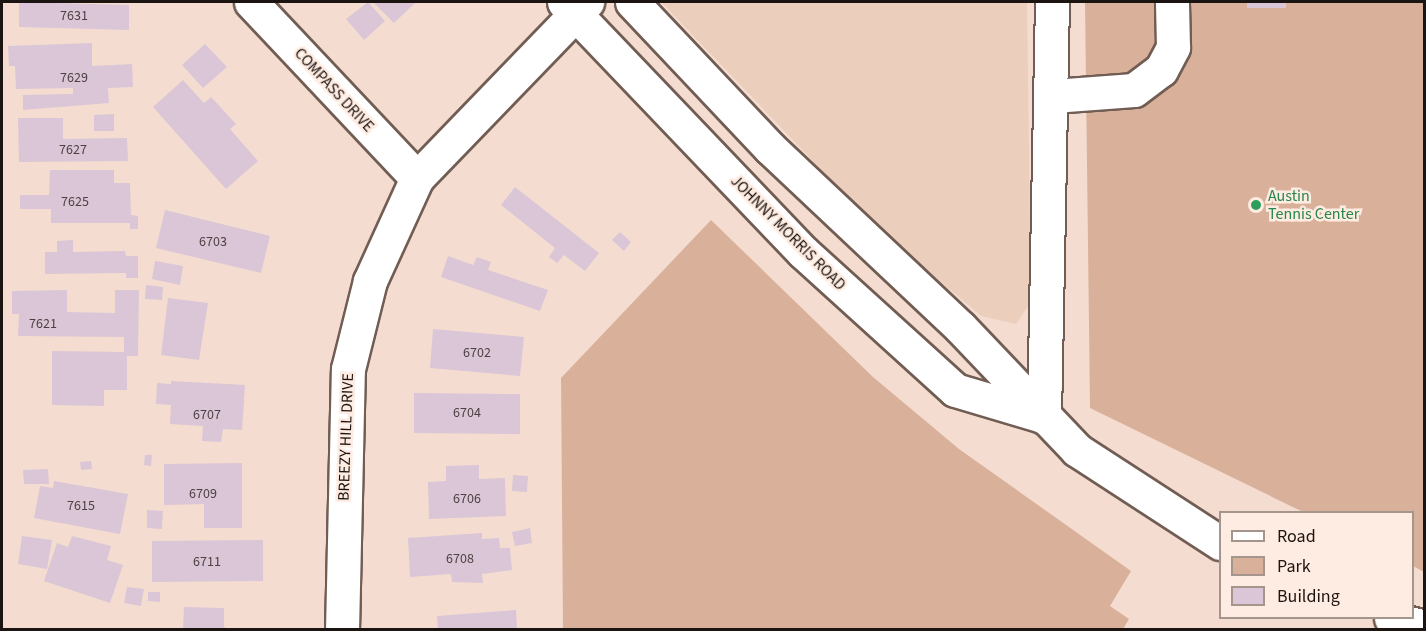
<!DOCTYPE html>
<html>
<head>
<meta charset="utf-8">
<style>
	body { margin:0 }
	#map { position:relative; width:1426px; height:631px; overflow:hidden; background:#f4ddd0; font-family:"Source Sans 3",sans-serif }
	div>[style] { position:absolute }
	.built>* { inset:0; background:#eccebd }
	.green>* { inset:0; background:#d9b19b }
	.building>* { inset:0; background:#dac6d6 }
	.roads { filter:drop-shadow(2px 0 #715d53) drop-shadow(-2px 0 #715d53) drop-shadow(0 2px #715d53) drop-shadow(0 -2px #715d53) }
	.minor>* { height:33px; margin:-16.5px; padding:0 16.5px; transform-origin:16.5px; border-radius:16.5px; background:#fff }
	.dots>* { width:16px; height:16px; translate:-50% -50%; box-sizing:border-box; border:3px solid #feebe1; border-radius:50% }
	span { translate:-50% -50%; white-space:nowrap; text-align:center; line-height:1.15; -webkit-text-stroke:5px #feebe1; paint-order:stroke }
	.number-label { font-size:14px; color:#4c4042 }
	.number-label span { -webkit-text-stroke-width:0 }
	.street-label { font-size:16px; color:#1c1410 }
	.leisure-label { font-size:16px; color:#27864d }
	.left { translate:0 -50%; text-align:left }
	.frame { position:absolute; inset:0; border:3px solid #1c1410; pointer-events:none }
	.legend { position:absolute; left:1219px; top:511px; width:195px; height:108px; box-sizing:border-box; background:#feebe1; border:2px solid #a4958d; margin:0; padding:8px 10px; list-style:none; font-size:18px; color:#1c1410 }
	.legend li { display:flex; align-items:center; gap:12px; height:30px }
	.legend b { width:30px; border:2px solid #a4958d }
</style>
</head>
<body>
<div id="map">
	<div class="built">
		<i style="clip-path:polygon(661px 2px,1027px 2px,1031px 302px,1016px 324px,981px 316px,875px 226px)"></i>
	</div>
	<div class="green">
		<i style="clip-path:polygon(1085px 2px,1424px 2px,1424px 572px,1413px 566px,1412px 512px,1303px 512px,1090px 408px)"></i>
		<i style="clip-path:polygon(711px 220px,873px 377px,959px 449px,1131px 571px,1110px 606px,1129px 619px,1123px 629px,563px 629px,561px 378px)"></i>
	</div>
	<div class="building">
		<i style="clip-path:polygon(19px 2px,129px 5px,129px 30px,19px 27px)"></i>
		<i style="clip-path:polygon(368px 2px,385px 21px,364px 40px,346px 19px)"></i>
		<i style="clip-path:polygon(373px 2px,416px 2px,394px 23px)"></i>
		<i style="clip-path:polygon(1247px 2px,1286px 2px,1286px 8px,1247px 8px)"></i>
		<i style="clip-path:polygon(92px 43px,92px 66px,132px 64px,133px 87px,108px 88px,109px 103px,23px 110px,23px 95px,73px 94px,73px 88px,16px 89px,15px 66px,9px 66px,8px 46px)"></i>
		<i style="clip-path:polygon(205px 44px,227px 67px,203px 88px,182px 65px)"></i>
		<i style="clip-path:polygon(183px 80px,204px 103px,211px 97px,236px 124px,230px 129px,258px 161px,226px 189px,153px 107px)"></i>
		<i style="clip-path:polygon(114px 114px,114px 131px,94px 131px,94px 115px)"></i>
		<i style="clip-path:polygon(18px 118px,63px 118px,63px 139px,127px 138px,128px 161px,19px 162px)"></i>
		<i style="clip-path:polygon(50px 170px,114px 170px,114px 183px,130px 183px,131px 215px,138px 216px,138px 229px,130px 229px,130px 223px,51px 223px,51px 209px,20px 209px,20px 195px,49px 195px)"></i>
		<i style="clip-path:polygon(515px 187px,599px 253px,585px 271px,564px 255px,557px 263px,549px 257px,555px 248px,501px 205px)"></i>
		<i style="clip-path:polygon(165px 210px,270px 236px,261px 273px,156px 248px)"></i>
		<i style="clip-path:polygon(620px 232px,631px 242px,624px 251px,612px 240px)"></i>
		<i style="clip-path:polygon(73px 240px,73px 252px,125px 251px,126px 256px,138px 256px,138px 278px,126px 278px,126px 273px,45px 274px,45px 252px,57px 252px,57px 241px)"></i>
		<i style="clip-path:polygon(448px 256px,473px 265px,477px 257px,491px 262px,488px 270px,548px 290px,540px 311px,441px 277px)"></i>
		<i style="clip-path:polygon(155px 261px,183px 266px,180px 285px,152px 279px)"></i>
		<i style="clip-path:polygon(146px 285px,163px 287px,162px 300px,145px 299px)"></i>
		<i style="clip-path:polygon(67px 290px,67px 312px,115px 313px,115px 290px,139px 290px,138px 356px,127px 356px,127px 390px,104px 390px,104px 406px,52px 405px,52px 351px,124px 352px,124px 337px,18px 336px,19px 314px,12px 314px,12px 291px)"></i>
		<i style="clip-path:polygon(168px 298px,208px 303px,199px 360px,161px 355px)"></i>
		<i style="clip-path:polygon(433px 329px,524px 337px,520px 376px,430px 368px)"></i>
		<i style="clip-path:polygon(171px 381px,245px 385px,242px 430px,223px 429px,221px 442px,202px 441px,203px 426px,170px 424px,171px 405px,156px 404px,157px 383px,171px 384px)"></i>
		<i style="clip-path:polygon(414px 393px,520px 394px,520px 434px,414px 433px)"></i>
		<i style="clip-path:polygon(145px 455px,152px 455px,151px 466px,144px 465px)"></i>
		<i style="clip-path:polygon(91px 461px,92px 469px,81px 470px,80px 462px)"></i>
		<i style="clip-path:polygon(242px 463px,242px 528px,204px 528px,204px 504px,164px 505px,164px 464px)"></i>
		<i style="clip-path:polygon(479px 465px,479px 479px,505px 478px,506px 516px,429px 519px,428px 482px,446px 481px,446px 466px)"></i>
		<i style="clip-path:polygon(48px 469px,49px 484px,24px 484px,23px 470px)"></i>
		<i style="clip-path:polygon(513px 475px,528px 476px,527px 492px,512px 491px)"></i>
		<i style="clip-path:polygon(54px 481px,128px 494px,120px 534px,34px 518px,40px 486px,53px 488px)"></i>
		<i style="clip-path:polygon(147px 510px,163px 511px,162px 529px,147px 528px)"></i>
		<i style="clip-path:polygon(530px 528px,532px 543px,515px 546px,512px 532px)"></i>
		<i style="clip-path:polygon(482px 533px,482px 539px,499px 538px,500px 548px,510px 548px,512px 570px,482px 574px,483px 583px,452px 582px,451px 574px,410px 577px,408px 538px)"></i>
		<i style="clip-path:polygon(22px 536px,52px 540px,47px 569px,18px 564px)"></i>
		<i style="clip-path:polygon(72px 536px,111px 546px,107px 560px,123px 565px,110px 603px,44px 581px,57px 543px,68px 547px)"></i>
		<i style="clip-path:polygon(263px 540px,263px 581px,152px 582px,152px 541px)"></i>
		<i style="clip-path:polygon(127px 587px,144px 589px,141px 606px,124px 603px)"></i>
		<i style="clip-path:polygon(148px 592px,160px 592px,160px 602px,148px 601px)"></i>
		<i style="clip-path:polygon(184px 607px,224px 608px,224px 627px,231px 630px,183px 630px)"></i>
		<i style="clip-path:polygon(516px 610px,517px 630px,438px 630px,437px 616px)"></i>
	</div>
	<div class="roads">
		<div class="minor">
			<i style="left:251px;top:2px;width:242px;rotate:46.7deg"></i>
			<i style="left:564px;top:2px;width:346px;rotate:46.3deg"></i>
			<i style="left:803px;top:252px;width:205px;rotate:42.2deg"></i>
			<i style="left:955px;top:390px;width:92px;rotate:16.5deg"></i>
			<i style="left:632px;top:2px;width:201px;rotate:46.6deg"></i>
			<i style="left:770px;top:148px;width:261px;rotate:43.3deg"></i>
			<i style="left:960px;top:327px;width:170px;rotate:46.4deg"></i>
			<i style="left:1077px;top:450px;width:171px;rotate:33deg"></i>
			<i style="left:1053px;top:96px;width:81px;rotate:-4.2deg"></i>
			<i style="left:1134px;top:90px;width:34px;rotate:-37deg"></i>
			<i style="left:1161px;top:70px;width:26px;rotate:-62deg"></i>
			<i style="left:1173px;top:47px;width:45px;rotate:-91.3deg"></i>
			<i style="left:1044px;top:417px;width:415px;rotate:-88.9deg"></i>
			<i style="left:1391px;top:618px;width:34px;rotate:15deg"></i>
			<i style="left:342px;top:630px;width:261px;rotate:-88.7deg"></i>
			<i style="left:348px;top:369px;width:91px;rotate:-76deg"></i>
			<i style="left:370px;top:281px;width:113px;rotate:-65.5deg"></i>
			<i style="left:417px;top:178px;width:245px;rotate:-46deg"></i>
		</div>
	</div>
	<div class="dots">
		<i style="left:1256px;top:205px;background:#2e9e5b"></i>
	</div>
	<div class="number-label">
		<span style="left:74px;top:16px">7631</span>
		<span style="left:74px;top:78px">7629</span>
		<span style="left:73px;top:150px">7627</span>
		<span style="left:75px;top:202px">7625</span>
		<span style="left:213px;top:242px">6703</span>
		<span style="left:43px;top:324px">7621</span>
		<span style="left:477px;top:353px">6702</span>
		<span style="left:467px;top:413px">6704</span>
		<span style="left:207px;top:415px">6707</span>
		<span style="left:203px;top:494px">6709</span>
		<span style="left:467px;top:499px">6706</span>
		<span style="left:81px;top:506px">7615</span>
		<span style="left:460px;top:559px">6708</span>
		<span style="left:207px;top:562px">6711</span>
	</div>
	<div class="street-label">
		<span style="left:334px;top:90px;rotate:47deg">COMPASS DRIVE</span>
		<span style="left:788px;top:233px;rotate:45deg">JOHNNY MORRIS ROAD</span>
		<span style="left:346px;top:437px;rotate:-88deg">BREEZY HILL DRIVE</span>
	</div>
	<div class="leisure-label">
		<span class="left" style="left:1268px;top:205px">Austin<br>Tennis Center</span>
	</div>
	<div class="frame"></div>
	<ul class="legend">
	<li><b style="height:8px;background:#fff"></b>Road</li>
	<li><b style="height:16px;background:#d9b19b"></b>Park</li>
	<li><b style="height:16px;background:#dac6d6"></b>Building</li>
	</ul>
</div>
</body>
</html>
